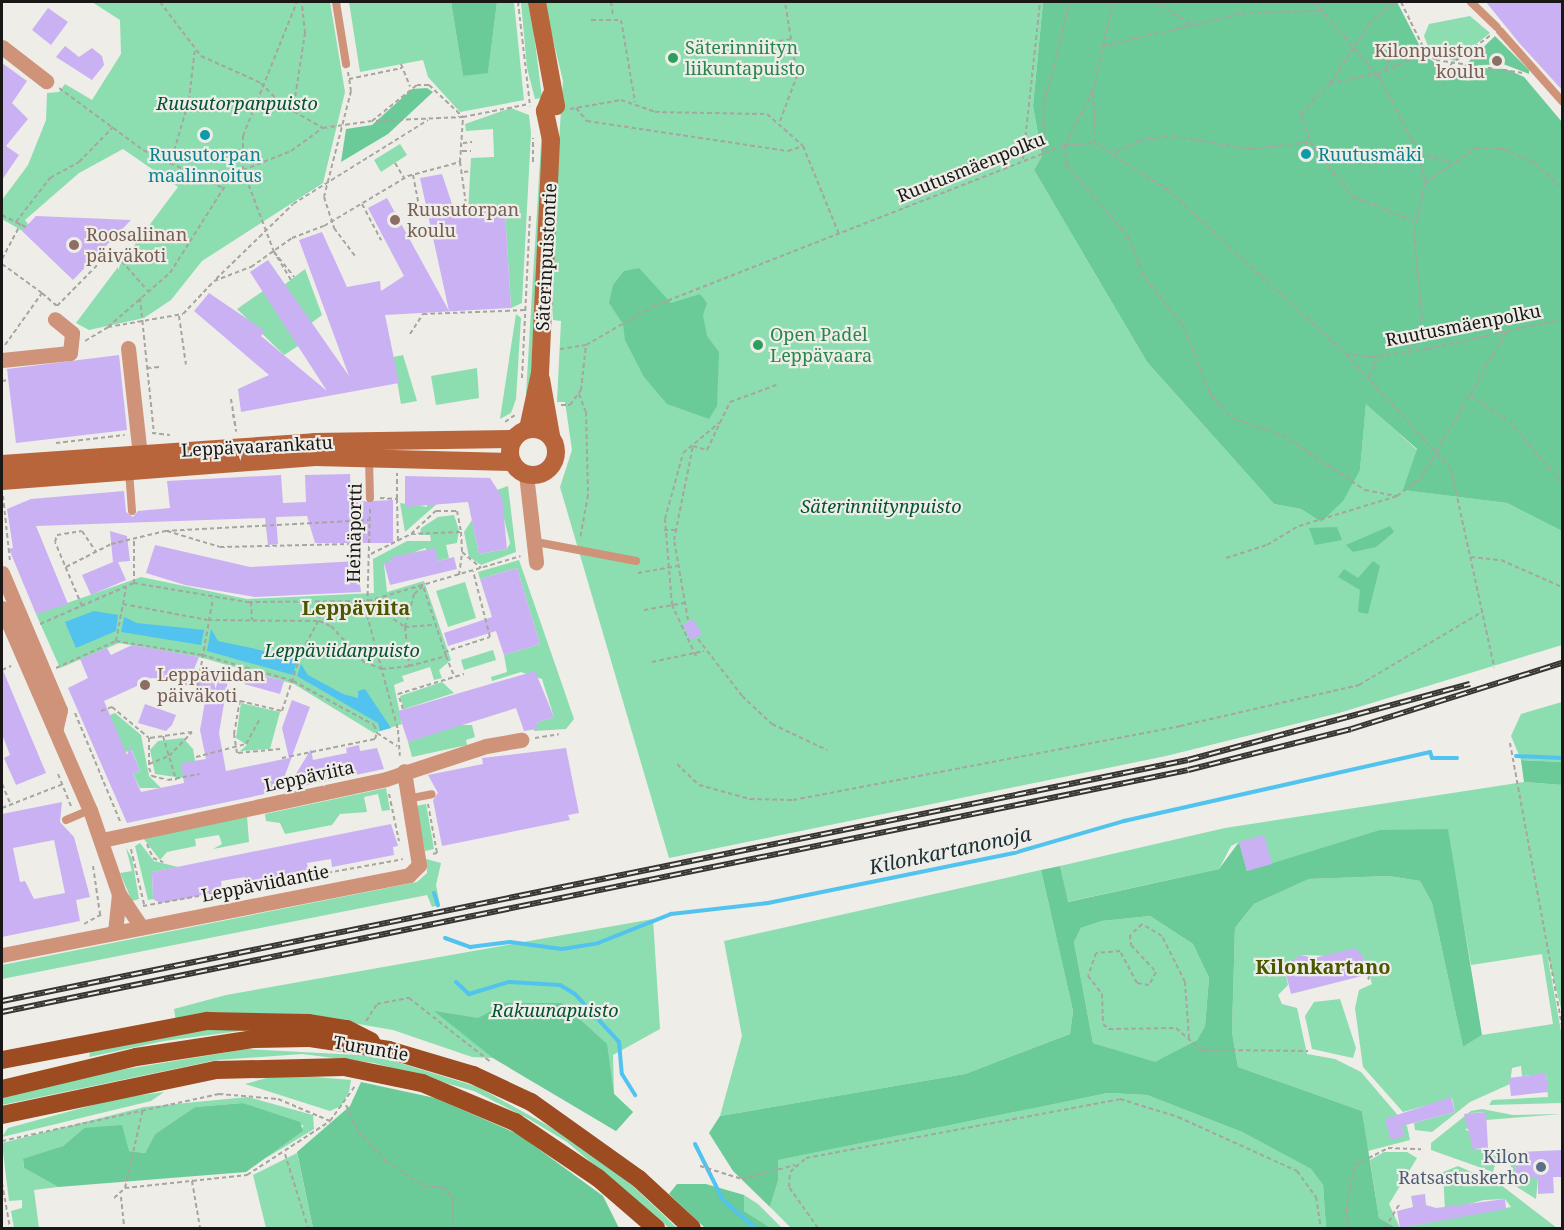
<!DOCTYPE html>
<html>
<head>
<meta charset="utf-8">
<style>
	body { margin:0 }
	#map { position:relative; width:1564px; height:1230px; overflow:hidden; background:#eeede7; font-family:"Noto Serif",serif }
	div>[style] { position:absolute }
	.green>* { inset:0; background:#8cddb0 }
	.forest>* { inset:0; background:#6bcb98 }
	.water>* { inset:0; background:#51c3ee }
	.stream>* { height:4px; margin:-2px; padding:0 2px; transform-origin:2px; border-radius:2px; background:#51c3ee }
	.building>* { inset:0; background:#cab1f3 }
	.path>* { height:2px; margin-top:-1px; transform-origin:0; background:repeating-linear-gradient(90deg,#a6a5a0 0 4.5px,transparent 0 7.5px) }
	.lane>* { height:8px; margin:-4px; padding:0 4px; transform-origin:4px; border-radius:4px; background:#ce9379 }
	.street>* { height:15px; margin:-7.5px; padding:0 7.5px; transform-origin:7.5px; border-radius:7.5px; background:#ce9379 }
	.secondary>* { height:18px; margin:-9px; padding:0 9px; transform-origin:9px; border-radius:9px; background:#b9653c }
	.secondary>.ring { margin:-9px; padding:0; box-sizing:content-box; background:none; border:18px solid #b9653c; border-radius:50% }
	.primary>* { height:18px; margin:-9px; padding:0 9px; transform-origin:9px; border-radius:9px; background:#9d4c21 }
	.rail>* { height:6px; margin-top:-3px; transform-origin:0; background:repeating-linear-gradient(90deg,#eeede7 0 11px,#363532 0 22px); box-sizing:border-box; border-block:2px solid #363532 }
	.dots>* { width:16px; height:16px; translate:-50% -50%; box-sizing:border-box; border:3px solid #eeede7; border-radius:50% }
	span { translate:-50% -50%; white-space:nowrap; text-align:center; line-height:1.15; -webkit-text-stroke:4.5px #eeede7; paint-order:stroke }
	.leisure-label { font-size:18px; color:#27864d }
	.left { translate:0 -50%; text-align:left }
	.education-label { font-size:18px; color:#785e54 }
	.right { translate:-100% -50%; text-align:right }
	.park-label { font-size:18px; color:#035433; font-style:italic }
	.culture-label { font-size:18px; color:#0d838f }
	.street-label { font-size:18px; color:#191816 }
	.service-label { font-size:18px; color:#4e5e75 }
	.neighbourhood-label { font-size:20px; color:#4b5600; font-weight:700 }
	.water-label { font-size:20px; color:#1b2f37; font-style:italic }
	.frame { position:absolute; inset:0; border:3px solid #191816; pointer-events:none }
</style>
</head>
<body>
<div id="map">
	<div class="green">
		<i style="clip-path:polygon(92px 2px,330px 2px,345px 92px,323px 183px,202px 261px,171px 300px,144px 318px,89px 330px,76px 323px,178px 187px,123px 149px,79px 173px,25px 220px,31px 228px,26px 233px,2px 219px,2px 200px,28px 165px,46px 120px,47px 93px,59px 92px,65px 84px,92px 100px,121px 54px,120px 20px)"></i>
		<i style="clip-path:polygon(349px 2px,451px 2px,463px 76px,488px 72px,497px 2px,514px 2px,524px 100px,460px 112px,428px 77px,423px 60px,360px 72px)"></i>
		<i style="clip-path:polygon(521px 2px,530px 2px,542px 98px,535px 99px,527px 68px)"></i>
		<i style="clip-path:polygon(544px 2px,1043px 2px,1033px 106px,1042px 156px,1034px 170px,1147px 362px,1274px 504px,1301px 509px,1321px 522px,1360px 470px,1366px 403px,1417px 450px,1404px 490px,1507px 503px,1562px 531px,1562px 645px,1339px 713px,1166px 756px,669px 858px,560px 487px,572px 450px,565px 402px,557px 402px,561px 321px,553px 320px,550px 276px,563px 81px)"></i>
		<i style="clip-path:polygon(1470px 16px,1490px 33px,1455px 61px,1431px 54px,1424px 36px,1429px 24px)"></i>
		<i style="clip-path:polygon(511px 108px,529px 115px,531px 133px,522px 303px,511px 308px,505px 211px,468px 212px,471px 158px,494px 157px,493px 129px,466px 131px,465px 124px)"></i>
		<i style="clip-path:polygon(542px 127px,542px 175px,530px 393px,526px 394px)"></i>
		<i style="clip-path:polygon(400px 144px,407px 155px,381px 172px,374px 160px)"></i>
		<i style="clip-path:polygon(305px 269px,322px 315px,310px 324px,284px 285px)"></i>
		<i style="clip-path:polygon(263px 291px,298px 346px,284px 355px,237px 309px)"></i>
		<i style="clip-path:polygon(516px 314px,521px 318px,516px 399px,511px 413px,500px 419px)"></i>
		<i style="clip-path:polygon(403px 355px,417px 401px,401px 404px,393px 357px)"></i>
		<i style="clip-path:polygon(477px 368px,479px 398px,436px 405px,431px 376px)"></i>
		<i style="clip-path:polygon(508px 486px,516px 552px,481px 565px,469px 557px,464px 532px,472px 520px,479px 554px,507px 549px,510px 543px,497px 490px)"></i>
		<i style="clip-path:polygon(427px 502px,439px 502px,405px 532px,400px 503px,427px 507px)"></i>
		<i style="clip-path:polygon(454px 515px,459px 530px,457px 543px,446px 545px,449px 558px,438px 561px,425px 548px,384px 564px,387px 592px,424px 581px,451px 660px,439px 670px,442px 678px,434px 680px,430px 667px,402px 676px,404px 681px,394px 685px,402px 724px,374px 733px,294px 684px,199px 657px,119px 643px,60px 668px,36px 614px,141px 577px,247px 599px,374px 593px,373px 559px,407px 541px,431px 541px,430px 535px,420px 535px,421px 528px,438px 517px)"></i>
		<i style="clip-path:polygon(519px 560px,574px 719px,566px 729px,534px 731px,536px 723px,554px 717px,542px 679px,521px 672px,492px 681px,491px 677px,507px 672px,504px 655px,540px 644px,517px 568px,480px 579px,478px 572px)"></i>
		<i style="clip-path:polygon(465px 582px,476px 618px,448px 627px,436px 591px)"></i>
		<i style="clip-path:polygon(493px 650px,496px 660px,464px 670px,461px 660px)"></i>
		<i style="clip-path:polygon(442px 682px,454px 693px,404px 709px,400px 696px)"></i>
		<i style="clip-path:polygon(1562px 702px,1562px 762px,1521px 760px,1511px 736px,1521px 714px)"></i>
		<i style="clip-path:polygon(241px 703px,280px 712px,270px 749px,240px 751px,247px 745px,236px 738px)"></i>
		<i style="clip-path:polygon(115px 713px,141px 735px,149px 776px,161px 788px,140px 788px,133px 774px,140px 771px,132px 750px,120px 754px,110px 715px)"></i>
		<i style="clip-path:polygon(460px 725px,472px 725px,475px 737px,466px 740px,467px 745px,412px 757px,408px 742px)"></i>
		<i style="clip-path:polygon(183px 738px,193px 749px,197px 772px,182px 778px,155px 774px,150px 750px,158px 741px)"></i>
		<i style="clip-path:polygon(1524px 782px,1562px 785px,1562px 1012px,1547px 953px,1562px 1037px,1562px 1103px,1489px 1105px,1492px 1100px,1548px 1097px,1546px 1074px,1522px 1076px,1521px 1066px,1512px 1068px,1510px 1084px,1470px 1102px,1432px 1132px,1415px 1130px,1414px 1123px,1455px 1112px,1452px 1098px,1403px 1112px,1363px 1067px,1355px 1008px,1359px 990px,1372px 984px,1369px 974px,1362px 976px,1364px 957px,1301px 955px,1299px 962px,1284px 966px,1288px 985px,1278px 995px,1282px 1004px,1297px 1008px,1307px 1054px,1335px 1059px,1361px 1072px,1407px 1126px,1410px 1140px,1368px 1151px,1362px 1111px,1238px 1067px,1232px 1032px,1235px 928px,1254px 904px,1309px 879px,1389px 876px,1420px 881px,1432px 903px,1463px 1047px,1482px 1035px,1553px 1024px,1542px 954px,1471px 965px,1447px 829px,1247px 871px,1239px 842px,1231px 846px,1219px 869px,1067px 902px,1060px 866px,1225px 828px)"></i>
		<i style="clip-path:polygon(386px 788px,390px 810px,382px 811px,378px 794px,364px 797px,367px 812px,340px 814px,332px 825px,285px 834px,280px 823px,266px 821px,265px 814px)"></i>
		<i style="clip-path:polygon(426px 804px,434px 849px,425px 851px,416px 806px)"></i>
		<i style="clip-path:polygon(247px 816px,249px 842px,213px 849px,222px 844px,219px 835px,195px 839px,196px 846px,167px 852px,160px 860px,143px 838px)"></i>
		<i style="clip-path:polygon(140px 843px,154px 861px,178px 867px,152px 872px,153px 899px,148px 900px,135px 846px)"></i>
		<i style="clip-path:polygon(126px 848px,132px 858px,139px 899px,132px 901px,120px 873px,132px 871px)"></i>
		<i style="clip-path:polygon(426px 859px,441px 863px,436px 885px,440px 905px,432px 907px,427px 895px,2px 979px,2px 965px,417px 882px,427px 873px)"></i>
		<i style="clip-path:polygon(1041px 870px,1073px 1011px,1070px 1034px,965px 1074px,720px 1116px,742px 1036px,724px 941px)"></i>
		<i style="clip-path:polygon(1150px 916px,1193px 944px,1209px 978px,1205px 1026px,1197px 1040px,1155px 1063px,1093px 1043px,1074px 942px,1081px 928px,1102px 921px)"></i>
		<i style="clip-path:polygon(653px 919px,660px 1029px,613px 1055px,614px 1094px,633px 1112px,616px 1131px,493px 1058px,472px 1057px,393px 1030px,341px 1021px,176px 1022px,174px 1009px,226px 995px)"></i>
		<i style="clip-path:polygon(1340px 999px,1356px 1048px,1353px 1058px,1312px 1049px,1305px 1016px,1314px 1002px)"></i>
		<i style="clip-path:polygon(255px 1029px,164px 1041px,89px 1057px,91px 1049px,176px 1030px)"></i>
		<i style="clip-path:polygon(247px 1049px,377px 1056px,478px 1087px,572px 1139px,634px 1187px,677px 1228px,669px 1228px,567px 1142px,529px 1119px,474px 1091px,374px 1063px,302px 1054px,217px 1060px,2px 1105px,2px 1097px,102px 1073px)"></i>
		<i style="clip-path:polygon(281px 1074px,351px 1080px,349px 1092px,341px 1106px,330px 1111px,245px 1084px)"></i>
		<i style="clip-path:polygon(164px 1092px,151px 1101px,2px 1137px,8px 1128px,119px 1098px)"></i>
		<i style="clip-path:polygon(1108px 1093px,1147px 1095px,1242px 1132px,1311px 1169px,1323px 1185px,1326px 1228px,791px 1228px,770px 1207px,778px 1181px,777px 1160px)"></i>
		<i style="clip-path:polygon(248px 1097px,313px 1115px,314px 1129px,266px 1158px,304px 1126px,243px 1103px,195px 1107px,155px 1134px,145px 1153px,129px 1151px,84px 1128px,63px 1146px,23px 1160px,24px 1168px,58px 1187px,34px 1190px,39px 1228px,14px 1228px,11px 1211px,22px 1208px,22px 1200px,9px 1201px,2px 1143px,144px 1107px)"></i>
		<i style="clip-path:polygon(1482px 1109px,1513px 1115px,1562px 1114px,1486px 1120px,1485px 1112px,1471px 1113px,1472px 1128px,1465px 1129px,1472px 1134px,1474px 1149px,1515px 1152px,1516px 1178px,1538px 1178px,1536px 1199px,1517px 1187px,1510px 1163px,1496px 1161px,1493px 1172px,1431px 1150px,1431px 1143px,1471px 1111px)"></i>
		<i style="clip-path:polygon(1384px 1152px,1407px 1152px,1417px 1158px,1389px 1204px,1400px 1228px,1511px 1207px,1505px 1199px,1484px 1200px,1445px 1210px,1443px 1172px,1458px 1166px,1501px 1185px,1557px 1228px,1397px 1228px,1379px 1218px,1370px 1160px)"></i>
		<i style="clip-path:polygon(297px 1153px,313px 1228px,266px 1228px,253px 1175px)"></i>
		<i style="clip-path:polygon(744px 1195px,758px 1204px,782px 1228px,771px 1228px,744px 1211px)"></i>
	</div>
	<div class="forest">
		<i style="clip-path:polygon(451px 2px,497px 2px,488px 73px,463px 76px)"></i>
		<i style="clip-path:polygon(1043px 2px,1397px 2px,1425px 56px,1440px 66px,1506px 69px,1524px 77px,1562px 122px,1562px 531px,1507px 503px,1403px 490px,1417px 449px,1366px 404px,1360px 470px,1343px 501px,1321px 522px,1301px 509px,1274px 504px,1147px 362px,1034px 170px,1042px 156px,1033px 106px)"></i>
		<i style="clip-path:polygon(1495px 36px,1529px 70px,1529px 74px,1503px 64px,1464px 66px)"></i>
		<i style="clip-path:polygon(427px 88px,433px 92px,388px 134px,341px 162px,346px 129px,372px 125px,412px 89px)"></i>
		<i style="clip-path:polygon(639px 268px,671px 303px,700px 294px,707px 303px,703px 315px,707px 336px,719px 352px,717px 406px,709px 419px,667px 404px,644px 377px,625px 340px,623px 324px,609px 303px,613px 285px,624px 271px)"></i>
		<i style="clip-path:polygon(1390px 526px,1394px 532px,1376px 547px,1353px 552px,1346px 545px)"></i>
		<i style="clip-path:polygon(1337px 527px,1342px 540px,1315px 545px,1309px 528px)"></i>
		<i style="clip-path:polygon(1373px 561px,1380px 566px,1368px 614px,1358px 612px,1360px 590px,1338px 577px,1344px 569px,1358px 578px)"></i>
		<i style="clip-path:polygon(1521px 760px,1562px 762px,1562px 785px,1524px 782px)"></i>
		<i style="clip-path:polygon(evenodd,1448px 829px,1482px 1035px,1463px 1047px,1432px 903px,1420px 881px,1389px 876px,1309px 879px,1254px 904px,1235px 928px,1232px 1032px,1238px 1067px,1362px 1111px,1379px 1218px,1397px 1228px,1326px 1228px,1323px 1185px,1311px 1169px,1242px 1132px,1147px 1095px,1108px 1093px,778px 1160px,778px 1181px,770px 1207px,733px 1171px,709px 1133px,720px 1116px,965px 1074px,1070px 1034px,1073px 1011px,1041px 870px,1060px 866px,1068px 902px,1219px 869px,1239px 842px,1247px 871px,1380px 830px,1448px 829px,1150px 916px,1193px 944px,1209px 978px,1205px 1026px,1197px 1040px,1155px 1062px,1093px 1043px,1074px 942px,1081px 928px,1102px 921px,1150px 916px)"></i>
		<i style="clip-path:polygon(506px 1003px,562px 1003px,607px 1044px,614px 1094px,633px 1112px,616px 1131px,493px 1058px,434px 1011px,478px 1018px)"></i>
		<i style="clip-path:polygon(361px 1082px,435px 1098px,518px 1134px,603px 1196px,619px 1228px,313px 1228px,297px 1152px,350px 1106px)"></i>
		<i style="clip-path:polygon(243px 1103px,300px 1122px,303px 1131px,246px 1172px,58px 1187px,24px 1168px,23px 1159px,63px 1146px,84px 1128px,122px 1125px,129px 1151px,145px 1153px,155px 1134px,195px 1107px)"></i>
		<i style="clip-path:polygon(677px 1184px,706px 1184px,744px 1195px,744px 1211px,771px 1228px,705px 1228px,669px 1194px)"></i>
	</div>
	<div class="water">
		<i style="clip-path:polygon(94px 611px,118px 615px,116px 631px,76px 648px,65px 622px)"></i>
		<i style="clip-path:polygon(124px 617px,137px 623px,204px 630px,201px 645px,121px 632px)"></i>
		<i style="clip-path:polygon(211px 629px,218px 641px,298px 658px,293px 675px,207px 651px)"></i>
		<i style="clip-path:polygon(301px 664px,308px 675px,343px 694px,358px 698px,358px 691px,365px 689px,391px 728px,380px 731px,378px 723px,297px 676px)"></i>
	</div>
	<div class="stream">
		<i style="left:1516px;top:756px;width:46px;rotate:2.5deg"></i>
		<i style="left:434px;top:893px;width:13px;rotate:72deg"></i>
		<i style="left:445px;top:938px;width:27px;rotate:20deg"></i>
		<i style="left:470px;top:947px;width:40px;rotate:-7.1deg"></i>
		<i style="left:510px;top:942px;width:52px;rotate:7.7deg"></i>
		<i style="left:562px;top:949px;width:36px;rotate:-9deg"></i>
		<i style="left:598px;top:943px;width:79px;rotate:-21.7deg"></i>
		<i style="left:671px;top:914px;width:98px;rotate:-6.5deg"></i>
		<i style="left:768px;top:903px;width:251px;rotate:-11.5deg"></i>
		<i style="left:1014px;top:853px;width:115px;rotate:-16.2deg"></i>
		<i style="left:1124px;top:821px;width:314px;rotate:-12.7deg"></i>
		<i style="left:1430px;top:752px;width:6px;rotate:72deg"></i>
		<i style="left:1432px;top:758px;width:25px"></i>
		<i style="left:456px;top:982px;width:18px;rotate:43deg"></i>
		<i style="left:469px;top:994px;width:42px;rotate:-16.7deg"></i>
		<i style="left:509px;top:982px;width:51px;rotate:3.4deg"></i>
		<i style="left:560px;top:985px;width:17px;rotate:31deg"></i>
		<i style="left:575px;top:994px;width:65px;rotate:47.5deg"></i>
		<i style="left:619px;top:1042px;width:32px;rotate:85deg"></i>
		<i style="left:622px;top:1074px;width:25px;rotate:58deg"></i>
		<i style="left:695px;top:1144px;width:63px;rotate:63.4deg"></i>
		<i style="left:723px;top:1200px;width:43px;rotate:41.2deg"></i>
	</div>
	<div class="building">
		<i style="clip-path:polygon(1486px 2px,1563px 2px,1563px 91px,1520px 44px)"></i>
		<i style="clip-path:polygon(48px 8px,68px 22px,51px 45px,32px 30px)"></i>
		<i style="clip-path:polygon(65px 46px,79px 57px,92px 48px,102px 56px,104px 65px,92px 80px,56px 57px)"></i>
		<i style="clip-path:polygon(2px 63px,27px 81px,12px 103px,28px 119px,6px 146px,19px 155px,2px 180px)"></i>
		<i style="clip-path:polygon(442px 174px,455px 213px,505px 211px,511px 308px,385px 315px,399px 383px,241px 412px,238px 389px,269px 375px,194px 311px,209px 293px,265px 331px,261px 336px,327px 391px,250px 272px,268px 260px,349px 376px,299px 240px,322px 232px,347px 287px,380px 281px,381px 291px,404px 276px,368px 208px,387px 198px,449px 311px,420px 178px)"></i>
		<i style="clip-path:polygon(36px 216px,131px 220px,73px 280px,22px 231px)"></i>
		<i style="clip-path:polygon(119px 355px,127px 430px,16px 443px,7px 369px)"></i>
		<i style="clip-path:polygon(350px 474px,351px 502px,393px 500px,393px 543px,315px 543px,307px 516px,276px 517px,278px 544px,268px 545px,265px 518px,36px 526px,68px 604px,36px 614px,9px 549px,13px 548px,7px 509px,31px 499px,124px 491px,126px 512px,133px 517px,138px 511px,170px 508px,167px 481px,281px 475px,283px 503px,306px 502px,305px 475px)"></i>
		<i style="clip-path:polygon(405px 476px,490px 478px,502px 497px,507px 549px,479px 554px,468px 502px,405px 507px)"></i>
		<i style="clip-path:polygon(110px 531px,127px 536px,130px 561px,118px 562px,126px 580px,91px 595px,82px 575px,113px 562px)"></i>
		<i style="clip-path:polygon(155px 545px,250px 567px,357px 561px,361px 592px,255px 597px,185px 585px,146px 573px)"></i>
		<i style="clip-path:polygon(435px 548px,438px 561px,454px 557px,457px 569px,390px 585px,384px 563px,392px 561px,391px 557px)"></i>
		<i style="clip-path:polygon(517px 568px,540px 644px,504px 655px,496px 631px,448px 646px,444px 633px,492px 617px,480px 579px)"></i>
		<i style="clip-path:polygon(693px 619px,702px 634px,691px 640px,683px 625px)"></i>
		<i style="clip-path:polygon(evenodd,132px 645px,199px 657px,192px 674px,228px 680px,219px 733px,226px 771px,289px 758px,282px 728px,292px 700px,310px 707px,283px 781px,290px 784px,311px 749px,313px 760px,347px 753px,346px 748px,359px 745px,360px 751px,377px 748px,384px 769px,127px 823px,68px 688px,88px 678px,80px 659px,107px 648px,111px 655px,132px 645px,153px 678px,207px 690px,200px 730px,206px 759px,181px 763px,184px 783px,141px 792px,133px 774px,140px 771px,130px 746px,127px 755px,104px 701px,137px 686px,138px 680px,153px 678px)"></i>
		<i style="clip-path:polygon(2px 668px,46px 773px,16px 785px,4px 758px,10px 755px,2px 734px)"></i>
		<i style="clip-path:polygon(535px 671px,554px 717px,536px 723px,538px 729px,524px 731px,516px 708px,408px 742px,398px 711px)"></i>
		<i style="clip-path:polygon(248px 672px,284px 681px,280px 694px,244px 684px)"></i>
		<i style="clip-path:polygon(145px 704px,176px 715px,172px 725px,166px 731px,138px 723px)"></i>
		<i style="clip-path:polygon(566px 748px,579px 813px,568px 815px,570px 820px,442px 846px,433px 800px,438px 793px,428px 775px,483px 764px,482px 758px)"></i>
		<i style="clip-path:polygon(evenodd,62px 802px,60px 822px,74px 837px,90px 897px,76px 900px,80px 921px,2px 937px,2px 814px,62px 802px,54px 840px,65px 893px,34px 899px,25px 881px,20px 882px,13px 848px,54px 840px)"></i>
		<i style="clip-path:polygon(391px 824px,398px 846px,393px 847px,394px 855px,332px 867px,331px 859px,307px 863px,309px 873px,246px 885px,245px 877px,221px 881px,222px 890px,189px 898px,160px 903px,153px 899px,152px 872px)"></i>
		<i style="clip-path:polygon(1264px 835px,1272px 864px,1247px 871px,1239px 842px)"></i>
		<i style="clip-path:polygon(1355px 948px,1364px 957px,1362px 976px,1291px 994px,1284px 966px,1301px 955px,1314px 958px)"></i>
		<i style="clip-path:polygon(1546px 1073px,1548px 1092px,1511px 1096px,1509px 1078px)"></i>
		<i style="clip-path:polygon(1451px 1097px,1455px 1112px,1402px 1126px,1405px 1136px,1391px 1140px,1385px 1119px)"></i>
		<i style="clip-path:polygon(1486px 1112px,1488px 1148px,1473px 1149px,1464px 1114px)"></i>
		<i style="clip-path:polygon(1563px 1150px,1563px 1177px,1553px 1177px,1554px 1193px,1538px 1194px,1538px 1178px,1516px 1178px,1515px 1152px)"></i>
		<i style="clip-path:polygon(1425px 1194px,1426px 1205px,1436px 1208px,1505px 1199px,1506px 1209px,1400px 1228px,1397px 1211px,1413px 1207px,1411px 1196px)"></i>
	</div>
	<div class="path">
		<i style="left:160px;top:2px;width:68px;rotate:52.8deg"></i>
		<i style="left:201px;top:56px;width:66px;rotate:24.2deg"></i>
		<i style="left:261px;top:83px;width:29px;rotate:46deg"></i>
		<i style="left:281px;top:104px;width:48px;rotate:29.7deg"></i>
		<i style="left:323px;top:128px;width:49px;rotate:-8.1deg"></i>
		<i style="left:372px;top:121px;width:58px;rotate:-38.7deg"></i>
		<i style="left:417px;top:85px;width:12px"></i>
		<i style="left:429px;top:85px;width:47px;rotate:43.3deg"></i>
		<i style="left:463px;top:117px;width:67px;rotate:-11.1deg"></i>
		<i style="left:518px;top:2px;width:105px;rotate:83.4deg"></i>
		<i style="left:611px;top:2px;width:14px;rotate:82deg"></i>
		<i style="left:1154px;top:2px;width:44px;rotate:30.1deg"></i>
		<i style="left:1315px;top:2px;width:102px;rotate:49.8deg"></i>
		<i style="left:1381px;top:80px;width:83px;rotate:62.8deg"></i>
		<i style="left:1419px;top:154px;width:30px;rotate:78deg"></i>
		<i style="left:1425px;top:183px;width:51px;rotate:102.4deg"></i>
		<i style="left:1414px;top:233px;width:85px;rotate:84.6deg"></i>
		<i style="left:1422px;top:318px;width:35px;rotate:112deg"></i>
		<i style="left:1395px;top:2px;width:33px;rotate:140deg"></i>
		<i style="left:1370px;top:23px;width:72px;rotate:123.7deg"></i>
		<i style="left:1330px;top:83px;width:42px;rotate:134deg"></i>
		<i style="left:1301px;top:113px;width:30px;rotate:73deg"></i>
		<i style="left:1310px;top:142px;width:70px;rotate:52deg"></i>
		<i style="left:1353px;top:197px;width:66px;rotate:21.2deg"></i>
		<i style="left:1401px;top:2px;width:57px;rotate:63.9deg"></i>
		<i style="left:1426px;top:53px;width:12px;rotate:35deg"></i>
		<i style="left:1436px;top:60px;width:88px;rotate:8.5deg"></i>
		<i style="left:591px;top:20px;width:30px"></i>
		<i style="left:621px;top:20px;width:83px;rotate:80.3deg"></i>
		<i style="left:779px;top:41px;width:12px;rotate:-9deg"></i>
		<i style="left:1103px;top:46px;width:150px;rotate:-13.1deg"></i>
		<i style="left:1249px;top:12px;width:74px;rotate:-0.8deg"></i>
		<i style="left:401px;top:64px;width:24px;rotate:68deg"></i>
		<i style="left:1450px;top:65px;width:51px;rotate:-36.2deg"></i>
		<i style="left:1386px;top:70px;width:31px;rotate:-73deg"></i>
		<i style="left:348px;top:72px;width:19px;rotate:81deg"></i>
		<i style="left:351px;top:91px;width:109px;rotate:104.3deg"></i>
		<i style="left:324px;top:197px;width:33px;rotate:72deg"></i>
		<i style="left:334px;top:228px;width:36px;rotate:53deg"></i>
		<i style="left:349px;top:79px;width:54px;rotate:-11.7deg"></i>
		<i style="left:1330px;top:83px;width:48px;rotate:-10.8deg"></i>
		<i style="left:1377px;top:74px;width:53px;rotate:-23.2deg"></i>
		<i style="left:59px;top:88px;width:104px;rotate:36.4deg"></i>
		<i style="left:143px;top:150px;width:89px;rotate:25.4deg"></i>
		<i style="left:1093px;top:91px;width:61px;rotate:117.4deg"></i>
		<i style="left:1065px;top:145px;width:20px;rotate:87deg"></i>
		<i style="left:1066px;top:165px;width:94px;rotate:48.9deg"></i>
		<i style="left:1128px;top:236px;width:45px;rotate:68deg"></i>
		<i style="left:1145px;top:278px;width:61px;rotate:51.6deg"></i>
		<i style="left:1183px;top:326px;width:75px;rotate:68.2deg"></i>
		<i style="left:1211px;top:396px;width:30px;rotate:46deg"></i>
		<i style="left:1232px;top:418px;width:54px;rotate:18.4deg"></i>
		<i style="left:1283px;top:435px;width:99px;rotate:33.9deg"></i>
		<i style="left:1365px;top:490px;width:33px;rotate:11deg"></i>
		<i style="left:1397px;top:496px;width:30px;rotate:-37deg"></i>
		<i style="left:1421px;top:478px;width:170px;rotate:-59.7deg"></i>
		<i style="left:576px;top:108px;width:17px;rotate:50deg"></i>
		<i style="left:587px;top:121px;width:203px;rotate:8.5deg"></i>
		<i style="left:788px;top:151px;width:16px;rotate:-18deg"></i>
		<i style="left:570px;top:109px;width:52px;rotate:-10deg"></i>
		<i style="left:621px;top:100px;width:36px;rotate:19deg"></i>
		<i style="left:655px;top:112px;width:112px;rotate:1deg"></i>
		<i style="left:767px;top:114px;width:48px;rotate:41.6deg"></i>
		<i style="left:803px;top:146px;width:95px;rotate:67.8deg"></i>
		<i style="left:293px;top:111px;width:79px;rotate:-81.3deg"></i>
		<i style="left:305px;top:33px;width:31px;rotate:-96deg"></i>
		<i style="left:780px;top:121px;width:48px;rotate:-69.3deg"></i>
		<i style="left:797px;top:76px;width:75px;rotate:-99.2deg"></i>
		<i style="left:463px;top:143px;width:9px;rotate:-6deg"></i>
		<i style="left:1095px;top:143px;width:52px;rotate:-92.2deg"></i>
		<i style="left:1093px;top:91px;width:91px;rotate:-77.3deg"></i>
		<i style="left:462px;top:151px;width:9px"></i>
		<i style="left:1043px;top:151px;width:47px;rotate:-88.8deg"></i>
		<i style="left:1044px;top:104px;width:105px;rotate:-75.7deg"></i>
		<i style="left:1116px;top:152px;width:28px;rotate:-26deg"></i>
		<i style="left:1141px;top:140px;width:33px;rotate:-7deg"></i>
		<i style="left:1174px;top:136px;width:77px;rotate:9.7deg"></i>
		<i style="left:1250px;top:149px;width:60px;rotate:-6.7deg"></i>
		<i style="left:1419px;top:154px;width:32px;rotate:13deg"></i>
		<i style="left:1023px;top:159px;width:158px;rotate:-83.8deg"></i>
		<i style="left:460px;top:162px;width:42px;rotate:81.9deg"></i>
		<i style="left:533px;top:162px;width:24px;rotate:-90deg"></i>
		<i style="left:395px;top:163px;width:17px;rotate:59deg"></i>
		<i style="left:170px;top:165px;width:68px;rotate:-73.7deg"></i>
		<i style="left:189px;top:100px;width:52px;rotate:-83.4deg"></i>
		<i style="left:464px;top:172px;width:7px;rotate:-8deg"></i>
		<i style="left:413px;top:175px;width:36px;rotate:79deg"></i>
		<i style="left:1425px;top:183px;width:62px;rotate:-34.5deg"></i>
		<i style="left:1476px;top:148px;width:27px;rotate:2deg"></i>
		<i style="left:1503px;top:149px;width:35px;rotate:24deg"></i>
		<i style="left:1535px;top:163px;width:37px;rotate:43deg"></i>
		<i style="left:362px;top:204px;width:41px;rotate:62.2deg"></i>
		<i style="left:2px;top:215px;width:27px;rotate:27deg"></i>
		<i style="left:16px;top:222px;width:56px;rotate:-52.3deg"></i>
		<i style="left:50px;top:178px;width:33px;rotate:-29deg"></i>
		<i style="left:79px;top:162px;width:49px;rotate:-45.8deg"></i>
		<i style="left:274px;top:252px;width:88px;rotate:-110.7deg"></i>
		<i style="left:243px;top:170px;width:52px;rotate:-21.6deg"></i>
		<i style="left:291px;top:151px;width:39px;rotate:-36deg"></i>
		<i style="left:2px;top:259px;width:40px;rotate:-62deg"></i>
		<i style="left:2px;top:264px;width:49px;rotate:35.9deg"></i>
		<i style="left:216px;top:279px;width:107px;rotate:-44.2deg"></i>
		<i style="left:293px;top:204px;width:159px;rotate:-31.9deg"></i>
		<i style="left:291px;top:280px;width:33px;rotate:-121deg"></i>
		<i style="left:274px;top:252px;width:32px;rotate:51deg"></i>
		<i style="left:140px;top:298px;width:136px;rotate:84.1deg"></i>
		<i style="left:57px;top:306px;width:78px;rotate:-45.5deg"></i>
		<i style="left:112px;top:250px;width:55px;rotate:48.7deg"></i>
		<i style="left:179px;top:316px;width:49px;rotate:81.9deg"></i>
		<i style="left:108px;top:327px;width:82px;rotate:-41.1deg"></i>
		<i style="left:170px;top:273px;width:107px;rotate:-57.7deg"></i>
		<i style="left:227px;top:183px;width:21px;rotate:-39deg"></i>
		<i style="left:243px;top:170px;width:34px;rotate:-90deg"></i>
		<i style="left:243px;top:136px;width:144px;rotate:-68.1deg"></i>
		<i style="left:410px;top:334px;width:24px;rotate:-57deg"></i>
		<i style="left:423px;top:314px;width:102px;rotate:-2.2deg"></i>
		<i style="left:85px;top:341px;width:27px;rotate:-31deg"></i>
		<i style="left:108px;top:327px;width:76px;rotate:-9.8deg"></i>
		<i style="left:183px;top:314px;width:45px;rotate:-46.8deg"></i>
		<i style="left:214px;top:281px;width:40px;rotate:-21deg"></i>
		<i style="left:251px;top:267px;width:50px;rotate:-35.3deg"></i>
		<i style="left:292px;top:238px;width:34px;rotate:-21deg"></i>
		<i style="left:324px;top:226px;width:98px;rotate:-30.8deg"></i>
		<i style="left:408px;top:176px;width:54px;rotate:-15.1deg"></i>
		<i style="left:460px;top:162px;width:45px;rotate:-86.2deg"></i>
		<i style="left:463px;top:117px;width:91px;rotate:177.5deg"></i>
		<i style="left:5px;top:345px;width:64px;rotate:-54.6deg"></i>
		<i style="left:42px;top:293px;width:20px;rotate:41deg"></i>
		<i style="left:560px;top:349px;width:26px;rotate:-9deg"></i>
		<i style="left:1346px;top:354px;width:156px;rotate:47.6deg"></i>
		<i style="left:1451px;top:469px;width:203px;rotate:77.7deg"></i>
		<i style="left:147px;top:368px;width:13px;rotate:-4deg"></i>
		<i style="left:1369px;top:377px;width:23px;rotate:-67deg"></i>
		<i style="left:522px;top:378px;width:165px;rotate:-87.2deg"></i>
		<i style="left:2px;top:381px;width:6px;rotate:-9deg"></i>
		<i style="left:579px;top:394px;width:19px;rotate:69deg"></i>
		<i style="left:586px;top:412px;width:83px;rotate:88.6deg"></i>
		<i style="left:588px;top:495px;width:45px;rotate:100.3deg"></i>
		<i style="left:1471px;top:396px;width:45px;rotate:33.3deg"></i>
		<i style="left:1509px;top:421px;width:82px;rotate:49.5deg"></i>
		<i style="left:231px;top:399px;width:33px;rotate:81deg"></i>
		<i style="left:561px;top:405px;width:9px"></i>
		<i style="left:570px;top:405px;width:19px;rotate:-54deg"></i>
		<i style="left:581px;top:390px;width:45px;rotate:-83.7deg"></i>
		<i style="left:586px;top:345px;width:78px;rotate:-29.8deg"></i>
		<i style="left:654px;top:306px;width:441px;rotate:-21.4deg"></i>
		<i style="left:1065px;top:145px;width:30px;rotate:-4deg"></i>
		<i style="left:1095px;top:143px;width:87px;rotate:32.8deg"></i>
		<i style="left:1168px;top:190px;width:242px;rotate:42.7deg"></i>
		<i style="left:1346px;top:354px;width:25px;rotate:7deg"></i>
		<i style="left:1371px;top:357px;width:57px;rotate:-8.1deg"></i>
		<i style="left:1427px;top:349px;width:138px;rotate:-12.5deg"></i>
		<i style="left:233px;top:414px;width:15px;rotate:79deg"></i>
		<i style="left:505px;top:422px;width:12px;rotate:-35deg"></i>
		<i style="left:152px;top:433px;width:18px;rotate:6deg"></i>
		<i style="left:56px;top:443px;width:69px;rotate:-6.6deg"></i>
		<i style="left:3px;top:496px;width:65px;rotate:83.9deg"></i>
		<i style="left:380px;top:498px;width:17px;rotate:3deg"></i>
		<i style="left:397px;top:499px;width:26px;rotate:-90deg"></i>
		<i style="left:397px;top:499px;width:44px;rotate:88.7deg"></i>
		<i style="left:370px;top:509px;width:106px;rotate:91.6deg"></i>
		<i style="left:367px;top:615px;width:119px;rotate:74.9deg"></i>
		<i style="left:398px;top:730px;width:26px;rotate:86deg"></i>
		<i style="left:664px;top:530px;width:11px"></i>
		<i style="left:167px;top:531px;width:55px;rotate:16.8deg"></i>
		<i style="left:220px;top:547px;width:129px;rotate:-1.3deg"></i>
		<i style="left:411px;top:534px;width:34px;rotate:-43deg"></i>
		<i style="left:436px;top:511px;width:21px"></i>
		<i style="left:457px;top:511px;width:21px;rotate:79deg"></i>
		<i style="left:371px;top:554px;width:45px;rotate:-26.6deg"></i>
		<i style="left:411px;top:534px;width:50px;rotate:-2.3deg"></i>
		<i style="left:461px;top:532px;width:20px;rotate:87deg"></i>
		<i style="left:462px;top:552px;width:25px;rotate:40deg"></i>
		<i style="left:1471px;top:557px;width:30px;rotate:6deg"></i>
		<i style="left:1501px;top:560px;width:67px;rotate:23.9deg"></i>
		<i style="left:1226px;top:558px;width:43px;rotate:-17.6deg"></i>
		<i style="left:1267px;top:545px;width:37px;rotate:-31deg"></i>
		<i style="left:1299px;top:526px;width:102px;rotate:-17deg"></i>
		<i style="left:66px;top:567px;width:51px;rotate:-27.1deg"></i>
		<i style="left:111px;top:544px;width:56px;rotate:-13.5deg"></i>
		<i style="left:165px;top:531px;width:204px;rotate:-3.1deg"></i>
		<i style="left:638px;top:573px;width:40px;rotate:-10deg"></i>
		<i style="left:459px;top:575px;width:21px;rotate:-82deg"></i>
		<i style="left:134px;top:583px;width:45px;rotate:-90deg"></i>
		<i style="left:251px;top:602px;width:18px;rotate:87deg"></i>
		<i style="left:369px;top:602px;width:44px;rotate:34.8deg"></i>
		<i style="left:405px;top:627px;width:31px;rotate:-4deg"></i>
		<i style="left:123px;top:604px;width:86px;rotate:10.7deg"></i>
		<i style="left:208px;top:620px;width:111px;rotate:0.5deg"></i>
		<i style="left:319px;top:621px;width:13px;rotate:23deg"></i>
		<i style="left:331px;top:626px;width:49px;rotate:47.5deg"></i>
		<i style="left:364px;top:662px;width:19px;rotate:21deg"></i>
		<i style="left:382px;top:669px;width:27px;rotate:-6deg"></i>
		<i style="left:409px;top:666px;width:38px;rotate:-15deg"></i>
		<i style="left:446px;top:656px;width:74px;rotate:-108.2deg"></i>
		<i style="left:423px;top:586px;width:12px;rotate:138deg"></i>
		<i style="left:414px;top:594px;width:34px;rotate:105deg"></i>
		<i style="left:405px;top:627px;width:39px;rotate:84deg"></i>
		<i style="left:82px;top:606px;width:69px;rotate:-112.9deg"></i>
		<i style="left:55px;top:542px;width:7px;rotate:-74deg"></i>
		<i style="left:57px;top:535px;width:25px;rotate:-9deg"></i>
		<i style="left:82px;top:531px;width:25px;rotate:56deg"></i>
		<i style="left:644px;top:610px;width:41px;rotate:-9.9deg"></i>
		<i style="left:688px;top:620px;width:81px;rotate:-99.9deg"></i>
		<i style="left:674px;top:540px;width:96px;rotate:-78.6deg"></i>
		<i style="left:693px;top:446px;width:15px;rotate:16deg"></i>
		<i style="left:707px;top:450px;width:53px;rotate:-64.4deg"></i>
		<i style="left:730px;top:402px;width:52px;rotate:-20.2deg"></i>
		<i style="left:40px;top:624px;width:103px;rotate:-23.6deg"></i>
		<i style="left:134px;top:583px;width:116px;rotate:9.5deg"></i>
		<i style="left:248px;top:602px;width:120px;rotate:-0.5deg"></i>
		<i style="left:368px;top:601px;width:159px;rotate:-16.4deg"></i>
		<i style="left:698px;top:639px;width:72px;rotate:52.3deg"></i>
		<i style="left:742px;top:696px;width:41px;rotate:43deg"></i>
		<i style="left:772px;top:724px;width:61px;rotate:25.3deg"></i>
		<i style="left:116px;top:641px;width:54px;rotate:-79.3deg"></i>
		<i style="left:444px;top:652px;width:48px;rotate:-18.1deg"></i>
		<i style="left:490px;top:637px;width:68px;rotate:-104.4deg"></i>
		<i style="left:446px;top:656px;width:22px;rotate:68deg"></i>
		<i style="left:696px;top:656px;width:56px;rotate:-115.2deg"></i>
		<i style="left:672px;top:605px;width:86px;rotate:-94.7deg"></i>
		<i style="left:665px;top:519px;width:68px;rotate:-74.7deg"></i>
		<i style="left:683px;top:453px;width:48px;rotate:-40deg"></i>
		<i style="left:652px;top:662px;width:53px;rotate:-11.9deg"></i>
		<i style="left:56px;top:668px;width:66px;rotate:-24.2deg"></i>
		<i style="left:116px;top:641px;width:87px;rotate:9.2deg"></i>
		<i style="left:202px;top:655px;width:95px;rotate:15.9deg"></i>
		<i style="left:293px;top:681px;width:92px;rotate:28.5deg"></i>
		<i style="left:374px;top:725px;width:9px;rotate:69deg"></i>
		<i style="left:2px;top:670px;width:10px;rotate:-24deg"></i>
		<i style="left:196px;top:695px;width:98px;rotate:-80.1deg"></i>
		<i style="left:403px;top:709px;width:16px;rotate:-108deg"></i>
		<i style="left:398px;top:694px;width:69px;rotate:-16.9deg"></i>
		<i style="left:101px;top:711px;width:12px;rotate:-20deg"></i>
		<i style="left:112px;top:707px;width:48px;rotate:40deg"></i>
		<i style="left:75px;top:713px;width:117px;rotate:67.4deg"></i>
		<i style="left:192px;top:732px;width:43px;rotate:172.1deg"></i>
		<i style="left:149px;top:738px;width:30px;rotate:90deg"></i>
		<i style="left:149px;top:768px;width:9px;rotate:69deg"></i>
		<i style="left:152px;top:776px;width:16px;rotate:14deg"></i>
		<i style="left:168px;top:780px;width:32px;rotate:-11deg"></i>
		<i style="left:163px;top:736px;width:46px;rotate:73.5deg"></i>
		<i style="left:535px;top:738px;width:24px;rotate:-9deg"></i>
		<i style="left:1510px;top:743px;width:289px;rotate:79.6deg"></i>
		<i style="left:280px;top:749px;width:43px;rotate:174.7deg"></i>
		<i style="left:237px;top:753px;width:19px;rotate:-99deg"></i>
		<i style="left:234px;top:734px;width:34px;rotate:-80deg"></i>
		<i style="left:240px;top:701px;width:43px;rotate:13.4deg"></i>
		<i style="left:282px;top:711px;width:63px;rotate:-71.6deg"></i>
		<i style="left:302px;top:651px;width:55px;rotate:-61.6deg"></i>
		<i style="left:196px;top:757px;width:52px;rotate:-14.6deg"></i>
		<i style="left:246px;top:744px;width:29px;rotate:-61deg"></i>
		<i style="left:282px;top:758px;width:95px;rotate:-11.5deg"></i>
		<i style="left:375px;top:739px;width:6px;rotate:-72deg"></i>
		<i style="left:377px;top:733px;width:24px;rotate:33deg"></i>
		<i style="left:149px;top:764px;width:22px;rotate:-22deg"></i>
		<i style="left:169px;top:756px;width:33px;rotate:-46deg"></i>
		<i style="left:677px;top:764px;width:30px;rotate:44deg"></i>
		<i style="left:699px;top:785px;width:53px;rotate:15.4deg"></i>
		<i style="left:750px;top:799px;width:43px;rotate:1.3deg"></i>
		<i style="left:793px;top:800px;width:394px;rotate:-10.8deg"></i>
		<i style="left:1180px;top:726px;width:184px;rotate:-12.9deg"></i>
		<i style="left:1359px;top:685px;width:143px;rotate:-30.7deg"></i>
		<i style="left:58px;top:774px;width:37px;rotate:68deg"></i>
		<i style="left:2px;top:784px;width:23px;rotate:67deg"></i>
		<i style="left:389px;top:794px;width:48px;rotate:78deg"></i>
		<i style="left:428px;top:804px;width:50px;rotate:79.6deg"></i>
		<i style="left:437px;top:853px;width:5px;rotate:169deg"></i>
		<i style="left:2px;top:808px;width:66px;rotate:-21.5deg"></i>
		<i style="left:147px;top:844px;width:15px;rotate:67deg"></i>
		<i style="left:153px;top:858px;width:11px;rotate:22deg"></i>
		<i style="left:131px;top:849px;width:57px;rotate:76.7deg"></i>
		<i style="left:93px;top:866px;width:49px;rotate:81.7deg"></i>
		<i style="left:143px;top:906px;width:264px;rotate:-10.2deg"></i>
		<i style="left:84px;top:924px;width:21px;rotate:-29deg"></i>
		<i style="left:1364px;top:964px;width:8px;rotate:30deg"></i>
		<i style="left:1371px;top:968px;width:12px;rotate:104deg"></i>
		<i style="left:366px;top:1021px;width:20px;rotate:-57deg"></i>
		<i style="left:377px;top:1004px;width:33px;rotate:-11deg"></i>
		<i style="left:409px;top:998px;width:105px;rotate:38.1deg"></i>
		<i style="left:1189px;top:1038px;width:56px;rotate:-94.1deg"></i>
		<i style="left:1185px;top:982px;width:51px;rotate:-116.6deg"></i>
		<i style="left:1162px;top:936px;width:23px;rotate:-149deg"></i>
		<i style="left:1142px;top:924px;width:16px;rotate:137deg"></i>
		<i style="left:1130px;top:935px;width:10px;rotate:84deg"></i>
		<i style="left:1131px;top:945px;width:37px;rotate:47deg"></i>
		<i style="left:1156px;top:972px;width:15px;rotate:118deg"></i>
		<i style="left:1149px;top:985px;width:12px;rotate:-171deg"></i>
		<i style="left:1137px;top:983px;width:36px;rotate:-118deg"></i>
		<i style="left:1120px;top:951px;width:24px;rotate:175deg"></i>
		<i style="left:1096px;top:953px;width:24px;rotate:109deg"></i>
		<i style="left:1088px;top:976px;width:23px;rotate:52deg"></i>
		<i style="left:1102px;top:994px;width:30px;rotate:88deg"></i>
		<i style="left:1103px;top:1024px;width:8px;rotate:40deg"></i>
		<i style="left:1109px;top:1029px;width:67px;rotate:-0.9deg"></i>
		<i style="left:1176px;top:1028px;width:33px;rotate:41deg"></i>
		<i style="left:1201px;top:1050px;width:107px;rotate:0.5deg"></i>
		<i style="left:346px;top:1105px;width:29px;rotate:65deg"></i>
		<i style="left:358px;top:1131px;width:41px;rotate:47deg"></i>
		<i style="left:386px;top:1161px;width:47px;rotate:33.7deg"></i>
		<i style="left:425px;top:1187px;width:17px"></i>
		<i style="left:442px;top:1187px;width:16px;rotate:45deg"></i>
		<i style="left:453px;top:1198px;width:30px;rotate:90deg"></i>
		<i style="left:2px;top:1141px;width:222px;rotate:-12.2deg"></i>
		<i style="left:219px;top:1094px;width:59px;rotate:4.8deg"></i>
		<i style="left:278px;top:1099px;width:56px;rotate:22.9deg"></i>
		<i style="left:285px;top:1154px;width:77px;rotate:72.7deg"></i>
		<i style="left:700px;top:1166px;width:44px;rotate:17.2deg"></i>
		<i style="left:742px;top:1179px;width:55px;rotate:-14.8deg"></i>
		<i style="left:192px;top:1181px;width:48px;rotate:80.3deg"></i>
		<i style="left:2px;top:1183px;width:46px;rotate:79.9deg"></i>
		<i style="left:125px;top:1188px;width:81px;rotate:-77.2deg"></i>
		<i style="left:121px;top:1197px;width:31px;rotate:84deg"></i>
		<i style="left:114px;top:1198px;width:15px;rotate:-42deg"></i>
		<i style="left:125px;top:1188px;width:123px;rotate:-6.1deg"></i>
		<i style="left:247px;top:1175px;width:99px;rotate:-33deg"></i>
		<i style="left:330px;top:1121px;width:43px;rotate:-54.5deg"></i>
		<i style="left:818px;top:1228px;width:50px;rotate:-125.3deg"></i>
		<i style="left:789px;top:1187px;width:15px;rotate:-86deg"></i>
		<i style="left:790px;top:1172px;width:21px;rotate:-41deg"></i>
		<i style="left:806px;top:1158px;width:319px;rotate:-10.6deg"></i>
		<i style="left:1120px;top:1099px;width:61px;rotate:17.2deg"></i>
		<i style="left:1178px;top:1117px;width:131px;rotate:24.4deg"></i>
		<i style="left:1297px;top:1171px;width:32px;rotate:54deg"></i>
		<i style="left:1316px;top:1197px;width:31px;rotate:81deg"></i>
		<i style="left:1349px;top:1228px;width:19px;rotate:-99deg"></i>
		<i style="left:1346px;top:1209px;width:45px;rotate:-78.4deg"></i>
		<i style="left:1355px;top:1165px;width:37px;rotate:-27deg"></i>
		<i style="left:1388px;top:1148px;width:33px;rotate:2deg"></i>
		<i style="left:1385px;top:1228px;width:29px;rotate:-59deg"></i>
	</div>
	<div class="lane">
		<i style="left:336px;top:2px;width:63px;rotate:80.8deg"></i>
		<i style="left:1471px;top:2px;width:36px;rotate:44deg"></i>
		<i style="left:1500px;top:31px;width:94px;rotate:48.5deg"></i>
		<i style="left:369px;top:458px;width:40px;rotate:88.6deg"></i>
		<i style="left:129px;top:471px;width:40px;rotate:85.7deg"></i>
		<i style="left:531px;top:541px;width:107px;rotate:10.8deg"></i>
		<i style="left:407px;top:799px;width:25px;rotate:-11deg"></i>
		<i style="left:66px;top:820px;width:26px;rotate:-23deg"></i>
	</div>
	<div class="street">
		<i style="left:2px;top:47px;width:56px;rotate:37.7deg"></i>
		<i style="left:128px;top:348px;width:117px;rotate:83.6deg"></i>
		<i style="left:2px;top:360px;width:68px;rotate:-5.9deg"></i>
		<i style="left:70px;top:353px;width:20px;rotate:-84deg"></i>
		<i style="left:72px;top:333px;width:22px;rotate:-141deg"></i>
		<i style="left:526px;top:474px;width:89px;rotate:83.5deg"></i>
		<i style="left:2px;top:573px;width:149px;rotate:67.1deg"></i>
		<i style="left:60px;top:710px;width:18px;rotate:103deg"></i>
		<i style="left:2px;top:608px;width:220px;rotate:66.5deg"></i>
		<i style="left:90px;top:810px;width:89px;rotate:71deg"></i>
		<i style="left:119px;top:894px;width:40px;rotate:56deg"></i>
		<i style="left:102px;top:840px;width:290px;rotate:-12.1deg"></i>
		<i style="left:386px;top:779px;width:105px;rotate:-18.3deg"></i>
		<i style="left:486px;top:746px;width:36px;rotate:-10deg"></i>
		<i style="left:115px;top:932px;width:38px;rotate:-84deg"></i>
		<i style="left:2px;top:955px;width:415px;rotate:-11.1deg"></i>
		<i style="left:409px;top:875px;width:14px;rotate:-45deg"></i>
		<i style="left:419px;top:865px;width:95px;rotate:-99.1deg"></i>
	</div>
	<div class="secondary">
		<i style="left:537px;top:2px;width:106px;rotate:79.6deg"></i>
		<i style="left:541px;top:379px;width:58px;rotate:80deg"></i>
		<i class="ring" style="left:510px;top:429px;width:28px;height:28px"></i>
		<i style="left:528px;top:429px;width:57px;rotate:-77.9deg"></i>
		<i style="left:540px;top:373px;width:233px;rotate:-87.3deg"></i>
		<i style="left:551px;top:140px;width:30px;rotate:-102deg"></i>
		<i style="left:545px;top:111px;width:17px;rotate:-69deg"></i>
		<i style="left:2px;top:464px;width:313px;rotate:-4deg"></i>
		<i style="left:314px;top:442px;width:200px;rotate:-0.9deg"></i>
		<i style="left:2px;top:481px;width:314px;rotate:-4.4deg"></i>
		<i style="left:315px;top:457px;width:197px;rotate:1.5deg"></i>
	</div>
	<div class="primary">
		<i style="left:2px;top:1060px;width:209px;rotate:-10.8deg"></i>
		<i style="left:207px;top:1021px;width:101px;rotate:1.1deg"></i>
		<i style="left:308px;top:1023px;width:39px;rotate:9deg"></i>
		<i style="left:347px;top:1029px;width:27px;rotate:27deg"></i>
		<i style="left:2px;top:1089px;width:138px;rotate:-13.4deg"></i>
		<i style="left:136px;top:1057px;width:118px;rotate:-8.7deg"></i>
		<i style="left:253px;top:1039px;width:57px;rotate:-1deg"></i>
		<i style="left:310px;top:1038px;width:80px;rotate:8.6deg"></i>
		<i style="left:389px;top:1050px;width:88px;rotate:16.6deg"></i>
		<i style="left:473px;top:1075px;width:64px;rotate:25deg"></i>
		<i style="left:531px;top:1102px;width:133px;rotate:35.5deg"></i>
		<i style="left:639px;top:1179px;width:72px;rotate:42.8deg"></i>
		<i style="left:2px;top:1115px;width:219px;rotate:-11.9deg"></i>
		<i style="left:216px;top:1070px;width:128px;rotate:-1.3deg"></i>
		<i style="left:344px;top:1067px;width:80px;rotate:11.6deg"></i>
		<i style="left:422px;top:1083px;width:101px;rotate:22.8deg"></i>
		<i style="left:515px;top:1122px;width:100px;rotate:34deg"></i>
		<i style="left:598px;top:1178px;width:77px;rotate:40.8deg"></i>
	</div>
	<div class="rail">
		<i style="left:2px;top:1001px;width:1210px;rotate:-11.49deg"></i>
		<i style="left:1188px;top:760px;width:292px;rotate:-15.1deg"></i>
		<i style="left:2px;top:1012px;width:1210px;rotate:-11.53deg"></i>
		<i style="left:1188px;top:770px;width:168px;rotate:-14.1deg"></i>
		<i style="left:1351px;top:729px;width:221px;rotate:-17.4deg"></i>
	</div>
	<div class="dots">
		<i style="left:673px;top:58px;background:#2e9e5b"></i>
		<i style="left:1497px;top:61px;background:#8d6e63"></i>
		<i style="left:205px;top:135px;background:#0f9aa8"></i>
		<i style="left:1306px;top:154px;background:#0f9aa8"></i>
		<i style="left:395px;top:220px;background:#8d6e63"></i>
		<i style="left:74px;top:245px;background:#8d6e63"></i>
		<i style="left:758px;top:345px;background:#2e9e5b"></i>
		<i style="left:145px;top:685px;background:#8d6e63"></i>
		<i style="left:1541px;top:1167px;background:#5c6f8a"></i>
	</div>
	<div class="leisure-label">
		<span class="left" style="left:685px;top:58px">Säterinniityn<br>liikuntapuisto</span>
		<span class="left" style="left:770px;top:345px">Open Padel<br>Leppävaara</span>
	</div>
	<div class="education-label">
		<span class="right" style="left:1485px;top:61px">Kilonpuiston<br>koulu</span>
		<span class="left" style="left:407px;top:220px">Ruusutorpan<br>koulu</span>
		<span class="left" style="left:86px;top:245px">Roosaliinan<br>päiväkoti</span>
		<span class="left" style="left:157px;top:685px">Leppäviidan<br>päiväkoti</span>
	</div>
	<div class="park-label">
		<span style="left:237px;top:103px">Ruusutorpanpuisto</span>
		<span style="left:881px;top:506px">Säterinniitynpuisto</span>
		<span style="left:342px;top:650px">Leppäviidanpuisto</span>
		<span style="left:555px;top:1010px">Rakuunapuisto</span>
	</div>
	<div class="culture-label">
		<span class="left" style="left:1318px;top:154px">Ruutusmäki</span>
		<span style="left:205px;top:165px">Ruusutorpan<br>maalinnoitus</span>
	</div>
	<div class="street-label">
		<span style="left:971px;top:167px;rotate:-22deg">Ruutusmäenpolku</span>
		<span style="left:546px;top:257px;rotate:-87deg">Säterinpuistontie</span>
		<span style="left:1463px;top:325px;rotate:-11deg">Ruutusmäenpolku</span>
		<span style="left:257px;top:446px;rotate:-3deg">Leppävaarankatu</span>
		<span style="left:354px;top:533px;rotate:-89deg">Heinäportti</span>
		<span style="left:309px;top:776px;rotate:-12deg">Leppäviita</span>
		<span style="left:265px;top:883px;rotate:-11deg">Leppäviidantie</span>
		<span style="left:371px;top:1048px;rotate:10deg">Turuntie</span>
	</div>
	<div class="service-label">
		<span class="right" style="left:1529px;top:1167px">Kilon<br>Ratsastuskerho</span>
	</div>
	<div class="neighbourhood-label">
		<span style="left:356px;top:607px">Leppäviita</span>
		<span style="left:1323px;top:966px">Kilonkartano</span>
	</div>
	<div class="water-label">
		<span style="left:950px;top:850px;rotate:-12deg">Kilonkartanonoja</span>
	</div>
	<div class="frame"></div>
</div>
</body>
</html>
